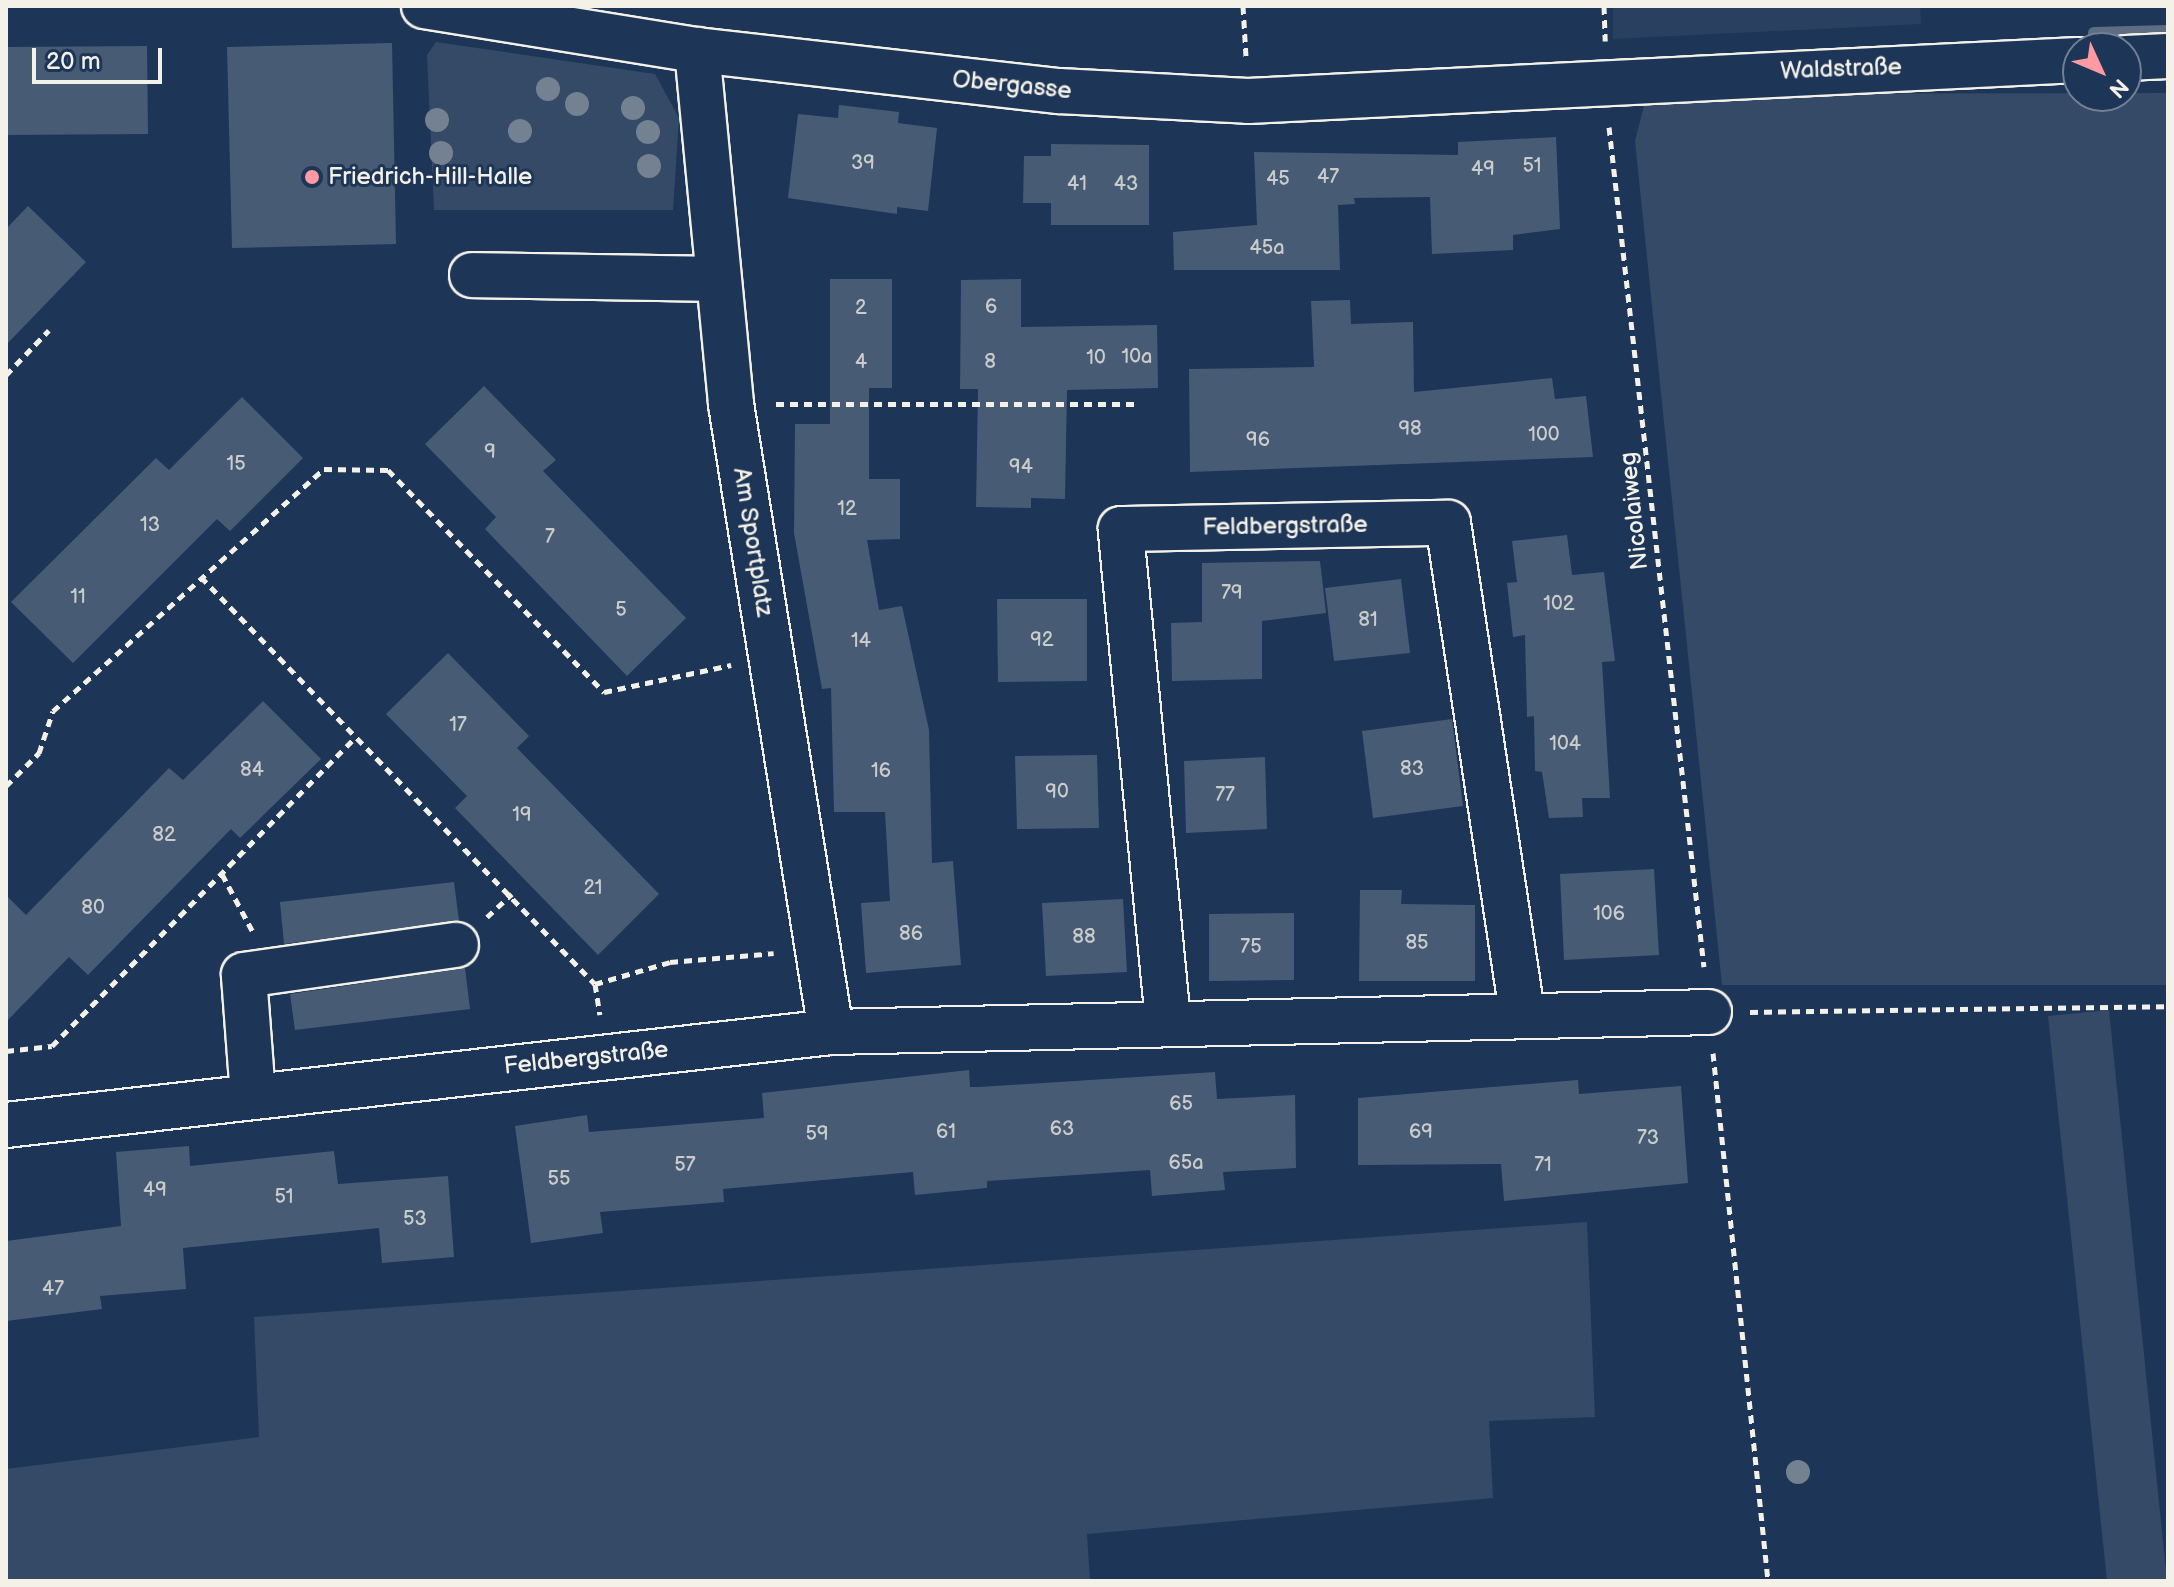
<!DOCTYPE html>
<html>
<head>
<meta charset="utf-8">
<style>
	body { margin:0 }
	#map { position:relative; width:2174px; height:1587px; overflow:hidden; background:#1d3557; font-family:"Balsamiq Sans",sans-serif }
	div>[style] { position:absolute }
	.built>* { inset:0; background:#2a4060 }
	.green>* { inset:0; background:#354a67 }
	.stream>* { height:12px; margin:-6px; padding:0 6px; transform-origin:6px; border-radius:6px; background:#5e6d82 }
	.building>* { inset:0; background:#485b74 }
	.path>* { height:5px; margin-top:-2.5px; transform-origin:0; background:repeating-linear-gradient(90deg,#f4f1e8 0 8px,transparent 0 14px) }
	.roads { filter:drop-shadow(2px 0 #f4f1e8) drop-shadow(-2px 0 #f4f1e8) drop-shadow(0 2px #f4f1e8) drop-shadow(0 -2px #f4f1e8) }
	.minor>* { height:44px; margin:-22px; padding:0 22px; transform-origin:22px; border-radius:22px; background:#1d3557 }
	.trees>* { width:24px; height:24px; margin:-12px; border-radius:50%; background:#748191 }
	.dots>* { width:22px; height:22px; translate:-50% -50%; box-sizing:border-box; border:4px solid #1d3557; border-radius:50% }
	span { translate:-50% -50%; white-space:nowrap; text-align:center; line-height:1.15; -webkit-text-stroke:6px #1d3557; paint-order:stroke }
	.number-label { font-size:20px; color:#c9cccb }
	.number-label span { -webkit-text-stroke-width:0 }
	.street-label { font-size:24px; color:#f4f1e8 }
	.poi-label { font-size:24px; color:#f4f1e8 }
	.left { translate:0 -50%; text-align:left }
	.frame { position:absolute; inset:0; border:8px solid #f4f1e8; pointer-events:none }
	.north { position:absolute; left:2062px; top:32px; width:80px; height:80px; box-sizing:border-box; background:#1d3557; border:2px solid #738091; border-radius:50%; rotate:134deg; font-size:22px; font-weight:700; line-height:32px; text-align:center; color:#f4f1e8 }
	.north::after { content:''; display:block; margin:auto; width:28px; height:36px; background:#ff9aa2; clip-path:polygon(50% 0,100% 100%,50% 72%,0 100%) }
	.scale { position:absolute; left:32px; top:48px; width:130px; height:36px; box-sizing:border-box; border:4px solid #f4f1e8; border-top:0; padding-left:10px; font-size:24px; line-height:28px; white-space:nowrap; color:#f4f1e8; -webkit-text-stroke:6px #1d3557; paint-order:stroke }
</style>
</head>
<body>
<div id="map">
	<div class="built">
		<i style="clip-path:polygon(1613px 6px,1920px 6px,1921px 24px,1613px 39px)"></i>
	</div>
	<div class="green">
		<i style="clip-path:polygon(436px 42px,655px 74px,679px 118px,673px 210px,434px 210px,427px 55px)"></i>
		<i style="clip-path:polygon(2168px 93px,2168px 985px,1722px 985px,1635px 141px,1647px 94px)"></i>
		<i style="clip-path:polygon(2109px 1010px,2167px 1581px,2107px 1581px,2048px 1016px)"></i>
		<i style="clip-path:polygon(1587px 1222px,1595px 1417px,1489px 1421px,1493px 1498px,1087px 1534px,1090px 1581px,6px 1581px,6px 1469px,259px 1437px,254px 1317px)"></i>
	</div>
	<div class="stream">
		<i style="left:2094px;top:33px;width:74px;rotate:-1.5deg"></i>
	</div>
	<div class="building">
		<i style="clip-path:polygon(392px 43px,396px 244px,232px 248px,227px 47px)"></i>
		<i style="clip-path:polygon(147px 46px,148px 134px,6px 135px,6px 47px)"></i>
		<i style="clip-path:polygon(839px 105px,899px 112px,898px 123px,937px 128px,928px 211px,897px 207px,897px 214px,788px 198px,798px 114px,838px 118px)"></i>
		<i style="clip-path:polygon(1556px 137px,1560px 229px,1513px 235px,1513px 250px,1432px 254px,1430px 197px,1354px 198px,1355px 204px,1338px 205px,1340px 270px,1174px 270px,1173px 232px,1257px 225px,1254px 152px,1458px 155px,1458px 142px)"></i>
		<i style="clip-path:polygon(1051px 144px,1149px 145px,1149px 225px,1051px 225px,1051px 203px,1023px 203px,1024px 156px,1051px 156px)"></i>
		<i style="clip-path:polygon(28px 206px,86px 262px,6px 345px,6px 229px)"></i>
		<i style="clip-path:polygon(830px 279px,892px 279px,892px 388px,869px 388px,869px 479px,900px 479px,900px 539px,867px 540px,879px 610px,902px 606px,929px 730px,932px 863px,953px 861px,961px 965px,866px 973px,861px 903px,890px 901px,885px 812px,834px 812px,831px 688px,822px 689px,794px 533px,795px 424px,830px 424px)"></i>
		<i style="clip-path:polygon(1021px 279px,1021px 327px,1157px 325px,1158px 388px,1067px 390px,1065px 499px,1031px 498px,1031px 508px,976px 507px,978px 389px,960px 389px,961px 280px)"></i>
		<i style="clip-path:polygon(1350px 300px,1351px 324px,1413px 322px,1414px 392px,1552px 378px,1555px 399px,1586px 396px,1593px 457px,1190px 472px,1189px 369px,1314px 367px,1311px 301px)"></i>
		<i style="clip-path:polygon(484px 386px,556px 460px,543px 471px,686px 618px,627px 676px,485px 529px,496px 517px,425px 444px)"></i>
		<i style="clip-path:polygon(242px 397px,303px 458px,230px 531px,217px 519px,73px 663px,11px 602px,156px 458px,169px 470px)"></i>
		<i style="clip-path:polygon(1567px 535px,1572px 575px,1604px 572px,1615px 661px,1602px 662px,1610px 798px,1582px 798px,1583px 817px,1549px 818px,1542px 772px,1535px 771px,1534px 716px,1527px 717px,1525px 635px,1513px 637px,1507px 583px,1517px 582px,1512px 541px)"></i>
		<i style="clip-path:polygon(1320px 561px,1326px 613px,1262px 621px,1262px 679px,1172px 681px,1171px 623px,1202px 622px,1202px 563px)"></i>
		<i style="clip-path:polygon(1401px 579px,1410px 653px,1334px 661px,1325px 588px)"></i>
		<i style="clip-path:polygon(997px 599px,1087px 599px,1087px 681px,998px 682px)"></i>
		<i style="clip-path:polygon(448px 653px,529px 736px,517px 748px,659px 894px,598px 955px,455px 808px,467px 796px,386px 714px)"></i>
		<i style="clip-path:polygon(263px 701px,321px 759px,240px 838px,231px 829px,88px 975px,69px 957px,6px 1022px,6px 895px,26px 915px,169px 768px,183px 780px)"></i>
		<i style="clip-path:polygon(1452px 719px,1463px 806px,1373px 818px,1362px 731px)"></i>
		<i style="clip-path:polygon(1097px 755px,1099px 828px,1017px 829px,1015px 756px)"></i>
		<i style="clip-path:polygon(1265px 757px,1267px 829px,1186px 833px,1184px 761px)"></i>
		<i style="clip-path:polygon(1654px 869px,1659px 955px,1564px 960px,1560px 874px)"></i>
		<i style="clip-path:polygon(454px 882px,459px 921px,284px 944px,280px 902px)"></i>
		<i style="clip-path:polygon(1360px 890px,1402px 890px,1401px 904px,1475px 905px,1475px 981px,1359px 981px)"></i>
		<i style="clip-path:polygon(1123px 899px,1127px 972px,1046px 976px,1042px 903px)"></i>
		<i style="clip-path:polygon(1294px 913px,1294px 980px,1209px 981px,1209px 914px)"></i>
		<i style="clip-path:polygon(465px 968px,470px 1009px,295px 1030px,290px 994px)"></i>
		<i style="clip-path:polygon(969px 1070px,970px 1087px,979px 1087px,1215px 1072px,1217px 1099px,1295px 1095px,1296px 1168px,1223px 1172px,1225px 1190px,1152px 1196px,1150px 1170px,987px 1181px,987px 1188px,915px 1195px,913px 1172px,723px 1189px,724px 1202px,600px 1212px,603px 1233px,531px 1243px,515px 1126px,587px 1115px,589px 1132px,764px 1118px,762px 1093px)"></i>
		<i style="clip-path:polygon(1578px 1080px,1579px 1094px,1681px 1086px,1688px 1183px,1504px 1201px,1501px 1164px,1358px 1165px,1358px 1098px)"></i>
		<i style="clip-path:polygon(189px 1146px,190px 1166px,334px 1151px,338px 1184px,448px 1176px,454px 1257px,382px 1263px,379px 1228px,183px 1248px,186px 1289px,100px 1296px,102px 1309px,6px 1321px,6px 1241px,121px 1226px,116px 1152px)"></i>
	</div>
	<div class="path">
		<i style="left:1243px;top:6px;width:51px;rotate:86.6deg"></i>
		<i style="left:1604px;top:6px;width:35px;rotate:88deg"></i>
		<i style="left:1609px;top:127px;width:845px;rotate:83.55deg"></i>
		<i style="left:6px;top:375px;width:62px;rotate:-46.3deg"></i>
		<i style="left:776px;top:404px;width:362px"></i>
		<i style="left:201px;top:577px;width:566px;rotate:45.93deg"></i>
		<i style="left:595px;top:984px;width:31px;rotate:81deg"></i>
		<i style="left:6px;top:786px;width:47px;rotate:-45deg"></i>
		<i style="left:39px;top:753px;width:44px;rotate:-71.6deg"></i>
		<i style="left:53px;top:711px;width:363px;rotate:-41.8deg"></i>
		<i style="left:324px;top:469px;width:64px;rotate:0.9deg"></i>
		<i style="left:388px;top:470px;width:310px;rotate:45.8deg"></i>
		<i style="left:604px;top:692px;width:130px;rotate:-12deg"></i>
		<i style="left:222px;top:874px;width:66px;rotate:61.9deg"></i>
		<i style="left:487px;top:917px;width:34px;rotate:-43deg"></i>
		<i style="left:595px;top:984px;width:78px;rotate:-16.3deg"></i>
		<i style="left:670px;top:962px;width:104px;rotate:-4.9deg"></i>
		<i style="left:1750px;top:1012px;width:418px;rotate:-0.8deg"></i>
		<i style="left:6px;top:1051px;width:46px;rotate:-6.2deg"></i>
		<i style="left:52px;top:1046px;width:433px;rotate:-45.5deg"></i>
		<i style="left:1713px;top:1053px;width:531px;rotate:84.05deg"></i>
	</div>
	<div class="roads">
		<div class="minor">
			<i style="left:424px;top:6px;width:277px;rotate:9.2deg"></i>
			<i style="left:697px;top:50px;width:364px;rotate:6.5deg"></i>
			<i style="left:1059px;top:91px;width:189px;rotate:3deg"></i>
			<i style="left:1248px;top:101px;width:831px;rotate:-2.83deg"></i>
			<i style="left:697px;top:50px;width:356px;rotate:84.5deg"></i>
			<i style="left:731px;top:404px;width:636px;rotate:80.95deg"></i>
			<i style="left:2126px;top:58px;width:42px;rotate:-2.7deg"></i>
			<i style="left:472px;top:275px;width:244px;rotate:0.9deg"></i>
			<i style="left:1168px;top:1021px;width:494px;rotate:-95.5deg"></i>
			<i style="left:1121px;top:529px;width:327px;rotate:-1.1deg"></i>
			<i style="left:1448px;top:523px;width:495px;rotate:81.4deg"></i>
			<i style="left:253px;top:1096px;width:121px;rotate:-94.3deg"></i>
			<i style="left:244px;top:975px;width:214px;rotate:-8.1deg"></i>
			<i style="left:6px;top:1125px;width:830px;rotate:-6.43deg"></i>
			<i style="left:831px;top:1032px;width:878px;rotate:-1.3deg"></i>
		</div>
	</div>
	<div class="trees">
		<i style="left:548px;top:89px"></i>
		<i style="left:577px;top:104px"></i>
		<i style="left:633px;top:108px"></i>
		<i style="left:437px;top:120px"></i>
		<i style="left:520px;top:131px"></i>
		<i style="left:648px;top:132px"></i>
		<i style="left:441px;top:153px"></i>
		<i style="left:649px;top:166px"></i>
		<i style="left:1798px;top:1472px"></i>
	</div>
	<div class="dots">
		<i style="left:312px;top:177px;background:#ff9aa2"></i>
	</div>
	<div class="number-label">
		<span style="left:863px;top:163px">39</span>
		<span style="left:1532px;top:166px">51</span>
		<span style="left:1483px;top:169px">49</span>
		<span style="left:1328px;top:177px">47</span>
		<span style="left:1278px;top:179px">45</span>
		<span style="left:1077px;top:184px">41</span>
		<span style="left:1126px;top:184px">43</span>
		<span style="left:1267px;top:248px">45a</span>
		<span style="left:991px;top:307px">6</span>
		<span style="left:861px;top:308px">2</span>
		<span style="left:1137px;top:357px">10a</span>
		<span style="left:1096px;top:358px">10</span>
		<span style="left:861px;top:362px">4</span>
		<span style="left:990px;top:362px">8</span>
		<span style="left:1410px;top:429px">98</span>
		<span style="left:1544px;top:435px">100</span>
		<span style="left:1258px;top:440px">96</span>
		<span style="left:490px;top:452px">9</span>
		<span style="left:236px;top:464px">15</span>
		<span style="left:1021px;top:467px">94</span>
		<span style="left:847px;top:509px">12</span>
		<span style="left:150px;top:525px">13</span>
		<span style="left:550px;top:537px">7</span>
		<span style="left:1232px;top:593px">79</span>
		<span style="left:78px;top:597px">11</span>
		<span style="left:1559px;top:604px">102</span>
		<span style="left:621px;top:610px">5</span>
		<span style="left:1368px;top:620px">81</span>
		<span style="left:1042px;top:640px">92</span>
		<span style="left:861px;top:641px">14</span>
		<span style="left:458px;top:725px">17</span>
		<span style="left:1565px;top:744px">104</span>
		<span style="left:1412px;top:769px">83</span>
		<span style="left:252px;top:770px">84</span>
		<span style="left:881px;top:771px">16</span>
		<span style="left:1057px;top:792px">90</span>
		<span style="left:1225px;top:795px">77</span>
		<span style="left:522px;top:815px">19</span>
		<span style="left:164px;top:835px">82</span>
		<span style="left:593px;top:888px">21</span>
		<span style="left:93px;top:908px">80</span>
		<span style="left:1609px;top:914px">106</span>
		<span style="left:911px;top:934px">86</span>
		<span style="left:1084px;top:937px">88</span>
		<span style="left:1417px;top:943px">85</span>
		<span style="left:1251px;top:947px">75</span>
		<span style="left:1181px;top:1104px">65</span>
		<span style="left:1062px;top:1129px">63</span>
		<span style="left:946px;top:1132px">61</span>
		<span style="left:1421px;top:1132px">69</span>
		<span style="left:817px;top:1134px">59</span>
		<span style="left:1648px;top:1138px">73</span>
		<span style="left:1186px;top:1163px">65a</span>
		<span style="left:685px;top:1165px">57</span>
		<span style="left:1543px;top:1165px">71</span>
		<span style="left:559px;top:1179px">55</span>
		<span style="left:155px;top:1190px">49</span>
		<span style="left:284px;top:1197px">51</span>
		<span style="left:415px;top:1219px">53</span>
		<span style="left:53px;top:1289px">47</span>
	</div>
	<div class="street-label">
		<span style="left:1841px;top:69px;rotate:-2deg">Waldstraße</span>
		<span style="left:1012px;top:85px;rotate:6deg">Obergasse</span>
		<span style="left:1634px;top:511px;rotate:-96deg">Nicolaiweg</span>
		<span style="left:1285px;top:526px;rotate:-1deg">Feldbergstraße</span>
		<span style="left:753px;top:542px;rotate:81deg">Am Sportplatz</span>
		<span style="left:586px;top:1058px;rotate:-6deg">Feldbergstraße</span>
	</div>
	<div class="poi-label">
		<span class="left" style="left:328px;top:177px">Friedrich-Hill-Halle</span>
	</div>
	<div class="frame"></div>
	<div class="north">N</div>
	<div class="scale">20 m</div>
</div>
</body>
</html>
